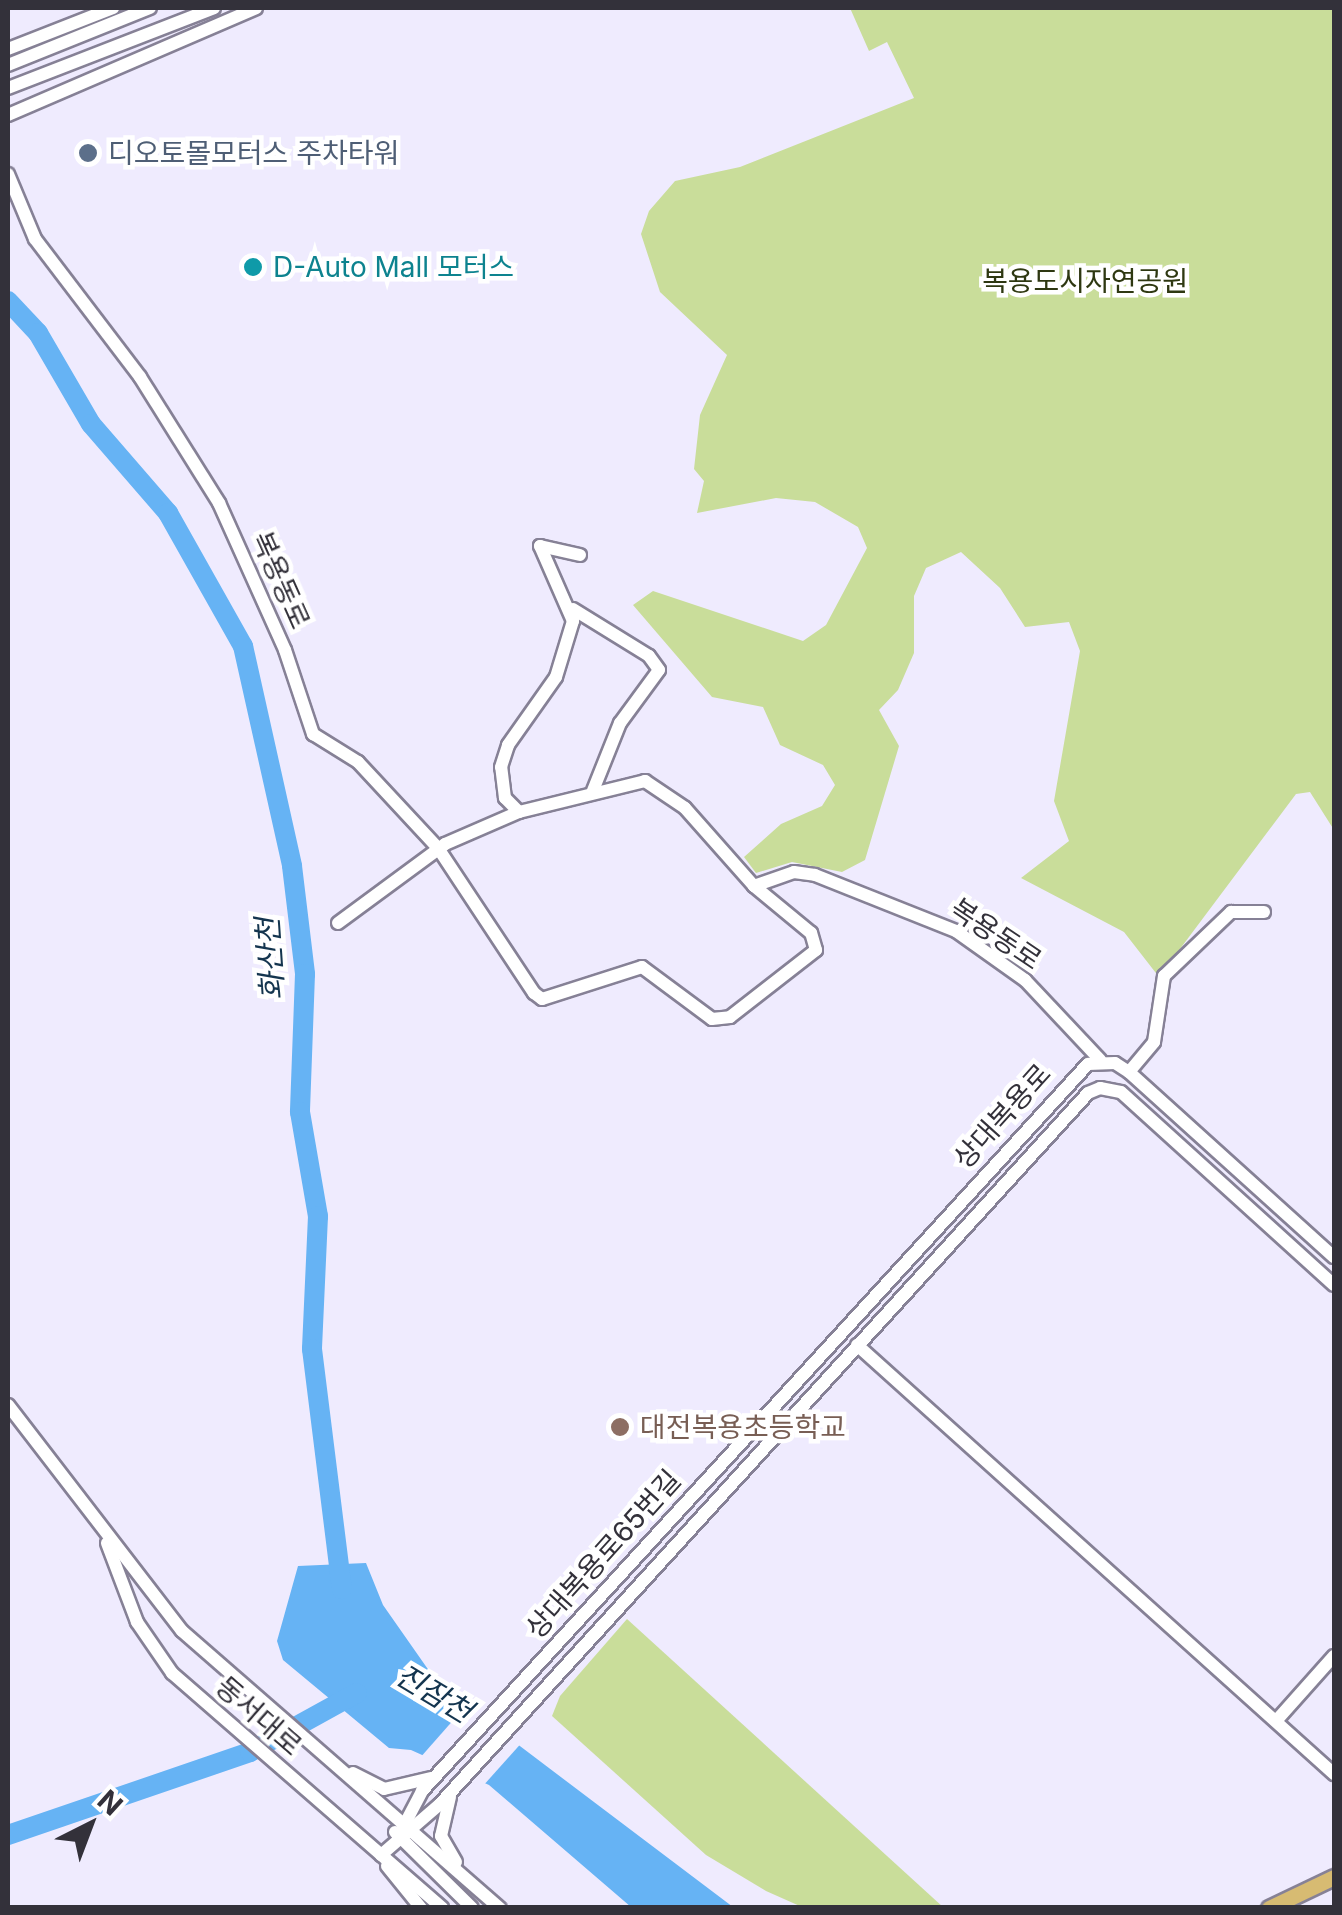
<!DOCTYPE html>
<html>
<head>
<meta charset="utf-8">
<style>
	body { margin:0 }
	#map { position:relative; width:1342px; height:1915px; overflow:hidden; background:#efebfe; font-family:Inter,"Noto Sans KR",sans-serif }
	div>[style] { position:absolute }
	.green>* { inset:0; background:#c9dd9a }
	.water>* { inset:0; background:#66b3f4 }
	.pier>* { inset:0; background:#efebfe }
	.river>* { height:20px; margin:-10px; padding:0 10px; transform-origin:10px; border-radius:10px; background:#66b3f4 }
	.roads { filter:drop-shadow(2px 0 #868196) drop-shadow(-2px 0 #868196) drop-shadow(0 2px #868196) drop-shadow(0 -2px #868196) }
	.minor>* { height:12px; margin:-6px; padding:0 6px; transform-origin:6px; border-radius:6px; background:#fff }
	.major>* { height:15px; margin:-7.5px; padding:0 7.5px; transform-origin:7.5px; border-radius:7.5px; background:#d7bb72 }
	.dots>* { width:28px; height:28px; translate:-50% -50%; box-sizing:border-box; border:5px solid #fff; border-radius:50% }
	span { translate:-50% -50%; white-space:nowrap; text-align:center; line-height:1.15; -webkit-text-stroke:9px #fff; paint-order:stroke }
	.service-label { font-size:28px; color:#4e5e75 }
	.left { translate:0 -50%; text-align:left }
	.culture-label { font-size:28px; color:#0d838f }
	.park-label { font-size:28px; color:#2e3811 }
	.street-label { font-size:28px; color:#33313a }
	.education-label { font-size:28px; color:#785e54 }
	.water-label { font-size:30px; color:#14354f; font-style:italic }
	.frame { position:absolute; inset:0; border:10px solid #33313a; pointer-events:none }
	.north { position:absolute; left:40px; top:1775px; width:100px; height:100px; -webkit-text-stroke:8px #fff; paint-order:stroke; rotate:42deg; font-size:28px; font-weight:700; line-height:40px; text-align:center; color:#33313a }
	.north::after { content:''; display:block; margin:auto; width:35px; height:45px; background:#33313a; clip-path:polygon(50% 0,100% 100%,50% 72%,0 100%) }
</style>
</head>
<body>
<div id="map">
	<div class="green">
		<i style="clip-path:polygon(850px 8px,1334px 8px,1334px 830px,1310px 792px,1296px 794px,1159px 977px,1124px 932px,1021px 878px,1069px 841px,1054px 801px,1080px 651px,1069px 622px,1025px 627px,1000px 588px,961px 552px,926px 568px,914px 596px,914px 653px,898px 690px,879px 710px,899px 746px,865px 860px,842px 872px,792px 862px,756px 873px,744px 857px,781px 824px,822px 806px,835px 785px,823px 765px,780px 745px,763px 707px,712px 697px,633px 605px,653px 591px,803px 641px,826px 625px,867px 548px,858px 527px,815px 502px,776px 498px,697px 513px,704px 481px,694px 469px,700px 415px,727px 355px,660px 292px,641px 234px,649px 211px,675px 181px,740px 167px,914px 98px,887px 42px,869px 51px)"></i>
		<i style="clip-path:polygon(627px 1619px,943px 1907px,802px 1907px,766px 1891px,706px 1855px,552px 1716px,560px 1696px)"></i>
	</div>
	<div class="water">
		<i style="clip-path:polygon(366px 1563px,383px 1605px,439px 1685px,733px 1907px,631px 1907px,489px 1785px,411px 1750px,389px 1748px,283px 1660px,277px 1641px,298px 1566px)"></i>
	</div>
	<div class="pier">
		<i style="clip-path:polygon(471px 1700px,525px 1739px,482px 1787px,419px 1759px)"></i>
	</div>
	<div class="river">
		<i style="left:8px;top:301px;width:44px;rotate:46.8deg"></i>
		<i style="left:38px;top:333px;width:105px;rotate:59.8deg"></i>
		<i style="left:91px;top:424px;width:118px;rotate:49.1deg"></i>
		<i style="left:168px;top:513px;width:153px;rotate:60.6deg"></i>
		<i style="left:243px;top:646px;width:225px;rotate:77.4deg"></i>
		<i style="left:292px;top:866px;width:109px;rotate:83.1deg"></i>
		<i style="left:305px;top:974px;width:138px;rotate:92.1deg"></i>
		<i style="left:300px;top:1112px;width:106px;rotate:80.2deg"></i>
		<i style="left:318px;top:1216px;width:133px;rotate:92.6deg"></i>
		<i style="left:312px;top:1349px;width:242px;rotate:82.9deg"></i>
		<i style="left:8px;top:1835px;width:256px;rotate:-18.9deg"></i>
		<i style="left:250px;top:1752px;width:122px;rotate:-28.9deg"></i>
	</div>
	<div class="roads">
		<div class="minor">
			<i style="left:8px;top:49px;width:113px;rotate:-21.3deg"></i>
			<i style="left:8px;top:65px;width:153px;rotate:-21.9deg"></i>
			<i style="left:8px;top:88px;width:221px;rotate:-21.2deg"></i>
			<i style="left:8px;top:115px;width:270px;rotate:-23.3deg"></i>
			<i style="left:8px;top:174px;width:70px;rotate:67.4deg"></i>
			<i style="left:35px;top:239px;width:173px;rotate:52.7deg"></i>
			<i style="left:140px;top:377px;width:149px;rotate:57.9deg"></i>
			<i style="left:219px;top:503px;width:161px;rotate:65.8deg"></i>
			<i style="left:285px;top:650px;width:89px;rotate:71.6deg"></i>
			<i style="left:313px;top:734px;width:53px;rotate:31.9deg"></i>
			<i style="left:358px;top:762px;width:117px;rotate:47.1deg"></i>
			<i style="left:438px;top:848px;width:174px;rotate:56.5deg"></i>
			<i style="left:534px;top:993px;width:10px;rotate:37deg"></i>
			<i style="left:542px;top:999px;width:105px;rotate:-17.7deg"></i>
			<i style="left:642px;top:967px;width:87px;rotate:36.6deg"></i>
			<i style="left:712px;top:1019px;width:18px;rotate:-6deg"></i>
			<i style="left:730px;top:1017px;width:109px;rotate:-37.9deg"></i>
			<i style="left:816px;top:950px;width:18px;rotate:-106deg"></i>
			<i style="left:811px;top:933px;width:74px;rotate:-140.5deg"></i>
			<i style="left:573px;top:609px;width:89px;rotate:31.7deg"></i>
			<i style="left:649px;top:656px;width:17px;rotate:54deg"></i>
			<i style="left:659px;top:670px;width:66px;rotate:126.3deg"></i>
			<i style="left:620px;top:723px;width:75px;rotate:111.8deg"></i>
			<i style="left:519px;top:812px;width:20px;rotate:-135deg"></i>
			<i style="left:505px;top:798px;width:31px;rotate:-97deg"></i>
			<i style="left:501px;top:767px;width:23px;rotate:-72deg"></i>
			<i style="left:508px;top:745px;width:83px;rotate:-54.8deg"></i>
			<i style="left:556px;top:677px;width:59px;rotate:-73.1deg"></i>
			<i style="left:573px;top:621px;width:82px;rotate:-113.7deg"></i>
			<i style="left:540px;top:546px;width:41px;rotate:12.7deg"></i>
			<i style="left:338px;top:923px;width:133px;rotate:-36.4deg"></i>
			<i style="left:445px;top:844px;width:81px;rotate:-23.4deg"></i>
			<i style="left:519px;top:812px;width:130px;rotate:-13.8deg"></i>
			<i style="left:645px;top:781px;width:48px;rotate:34deg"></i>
			<i style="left:685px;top:808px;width:104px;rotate:48.5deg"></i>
			<i style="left:754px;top:886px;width:42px;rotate:-19.3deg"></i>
			<i style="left:794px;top:872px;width:21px;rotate:8deg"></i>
			<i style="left:815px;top:875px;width:152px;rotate:21.7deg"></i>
			<i style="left:956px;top:931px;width:85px;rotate:35.4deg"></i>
			<i style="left:1025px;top:980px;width:110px;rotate:46.8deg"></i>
			<i style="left:1129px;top:1072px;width:39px;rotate:-50deg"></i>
			<i style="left:1154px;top:1042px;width:67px;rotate:-81.4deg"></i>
			<i style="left:1164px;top:976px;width:93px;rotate:-43.7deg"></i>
			<i style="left:1231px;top:912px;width:33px"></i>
			<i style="left:857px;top:1345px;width:642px;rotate:41.97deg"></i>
			<i style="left:8px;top:1405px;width:285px;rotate:52.4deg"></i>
			<i style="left:182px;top:1631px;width:422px;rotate:41.1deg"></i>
			<i style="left:107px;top:1543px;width:85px;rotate:69.2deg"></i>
			<i style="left:137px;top:1622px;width:62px;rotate:55.5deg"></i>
			<i style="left:172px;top:1673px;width:358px;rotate:41deg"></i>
			<i style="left:1276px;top:1721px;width:87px;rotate:-48.3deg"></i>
			<i style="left:353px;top:1773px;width:35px;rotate:27deg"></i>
			<i style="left:384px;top:1789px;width:48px;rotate:-13.2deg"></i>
			<i style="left:450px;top:1797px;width:40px;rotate:103deg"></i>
			<i style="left:441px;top:1836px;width:30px;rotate:60deg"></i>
			<i style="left:395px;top:1832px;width:108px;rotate:44.6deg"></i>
			<i style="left:398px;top:1837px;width:52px;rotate:-62.4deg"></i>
			<i style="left:422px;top:1791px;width:986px;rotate:-47.51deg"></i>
			<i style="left:1088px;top:1064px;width:27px;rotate:-2deg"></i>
			<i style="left:1115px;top:1063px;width:17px;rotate:33deg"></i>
			<i style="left:1129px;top:1072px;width:276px;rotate:42.1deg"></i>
			<i style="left:381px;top:1855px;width:78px;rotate:-40.8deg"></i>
			<i style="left:440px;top:1804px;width:962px;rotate:-47.65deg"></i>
			<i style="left:1088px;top:1093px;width:13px;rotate:-23deg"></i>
			<i style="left:1100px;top:1088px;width:21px;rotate:11deg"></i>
			<i style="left:1121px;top:1092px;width:287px;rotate:42.2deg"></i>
			<i style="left:387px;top:1866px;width:54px;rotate:51deg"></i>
		</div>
		<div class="major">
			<i style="left:1269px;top:1908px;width:72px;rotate:-25.5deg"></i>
		</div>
	</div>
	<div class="dots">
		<i style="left:88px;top:153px;background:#5c6f8a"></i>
		<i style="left:253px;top:267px;background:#0f9aa8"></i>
		<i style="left:620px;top:1427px;background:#8d6e63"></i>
	</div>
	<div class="service-label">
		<span class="left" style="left:108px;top:153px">디오토몰모터스 주차타워</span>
	</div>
	<div class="culture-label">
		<span class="left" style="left:273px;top:267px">D-Auto Mall 모터스</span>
	</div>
	<div class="park-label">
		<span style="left:1085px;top:281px">복용도시자연공원</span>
	</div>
	<div class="street-label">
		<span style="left:281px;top:580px;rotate:66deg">복용동로</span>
		<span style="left:996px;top:934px;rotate:34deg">복용동로</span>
		<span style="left:1002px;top:1116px;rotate:-48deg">상대복용로</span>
		<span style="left:603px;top:1554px;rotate:-48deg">상대복용로65번길</span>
		<span style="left:259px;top:1716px;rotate:41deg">동서대로</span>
	</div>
	<div class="education-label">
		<span class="left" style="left:640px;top:1427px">대전복용초등학교</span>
	</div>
	<div class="water-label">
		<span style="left:270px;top:959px;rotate:-94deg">화산천</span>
		<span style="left:434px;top:1693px;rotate:31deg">진잠천</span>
	</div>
	<div class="frame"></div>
	<div class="north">N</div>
</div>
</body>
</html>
